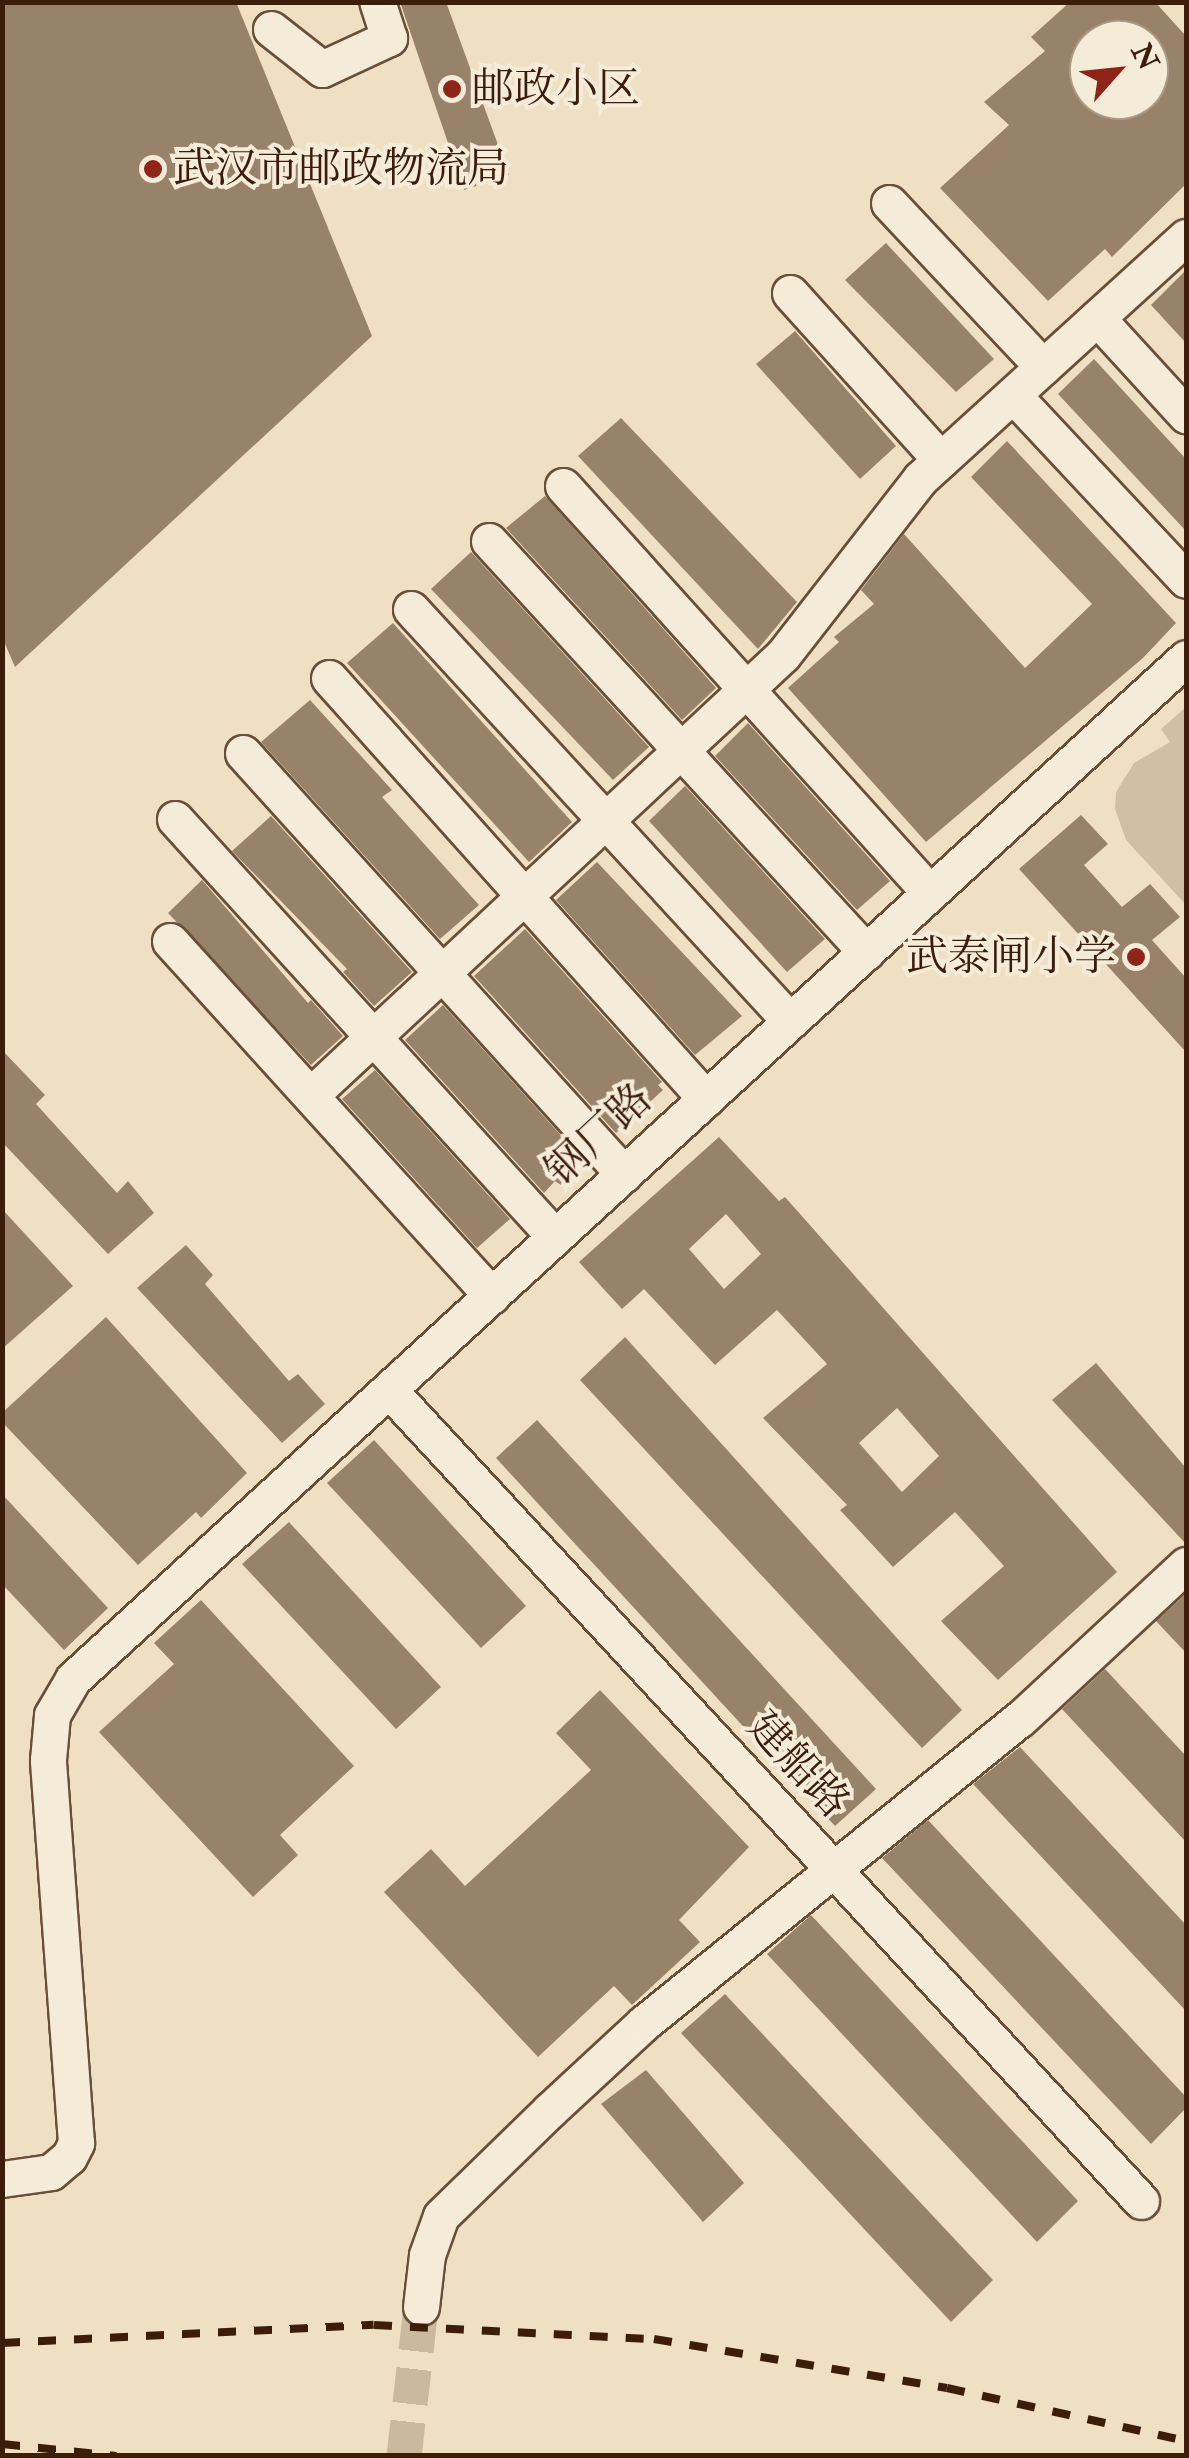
<!DOCTYPE html>
<html>
<head>
<meta charset="utf-8">
<style>
	body { margin:0 }
	#map { position:relative; width:1189px; height:2458px; overflow:hidden; background:#efe0c4; font-family:"IM FELL Double Pica","Noto Serif SC",serif }
	div>[style] { position:absolute }
	.green>* { inset:0; background:#d1bfa4 }
	.building>* { inset:0; background:#99826a }
	.minor-tunnel>* { height:35px; margin-top:-17.5px; transform-origin:0; background:repeating-linear-gradient(90deg,#cbb99f 0 35px,transparent 0 53px) }
	.roads { filter:drop-shadow(2px 0 #694e38) drop-shadow(-2px 0 #694e38) drop-shadow(0 2px #694e38) drop-shadow(0 -2px #694e38) }
	.minor>* { height:35px; margin:-17.5px; padding:0 17.5px; transform-origin:17.5px; border-radius:17.5px; background:#f5ebd9 }
	.rail>* { height:8px; margin-top:-4px; transform-origin:0; background:repeating-linear-gradient(90deg,#3c1d09 0 18px,transparent 0 36px) }
	.dots>* { width:28px; height:28px; translate:-50% -50%; box-sizing:border-box; border:5px solid #f5ebd9; border-radius:50% }
	span { translate:-50% -50%; white-space:nowrap; text-align:center; line-height:1.15; -webkit-text-stroke:8px #f5ebd9; paint-order:stroke }
	.poi-label { font-size:42px; color:#3c1d09 }
	.left { translate:0 -50%; text-align:left }
	.right { translate:-100% -50%; text-align:right }
	.street-label { font-size:42px; color:#3c1d09 }
	.frame { position:absolute; inset:0; border:5px solid #3c1d09; pointer-events:none }
	.north { position:absolute; left:1069px; top:20px; width:100px; height:100px; box-sizing:border-box; background:#f5ebd9; border:2px solid #ab9986; border-radius:50%; rotate:63deg; font-size:28px; font-weight:700; line-height:40px; text-align:center; color:#3c1d09 }
	.north::after { content:''; display:block; margin:auto; width:35px; height:45px; background:#8f2418; clip-path:polygon(50% 0,100% 100%,50% 72%,0 100%) }
</style>
</head>
<body>
<div id="map">
	<div class="green">
		<i style="clip-path:polygon(1186px 707px,1186px 905px,1126px 840px,1115px 809px,1116px 792px,1134px 763px,1170px 742px,1161px 729px)"></i>
	</div>
	<div class="building">
		<i style="clip-path:polygon(2px 2px,236px 2px,372px 336px,15px 667px,2px 637px)"></i>
		<i style="clip-path:polygon(400px 2px,446px 2px,509px 175px,464px 190px)"></i>
		<i style="clip-path:polygon(evenodd,1070px 2px,1155px 2px,1186px 36px,1186px 184px,1112px 257px,1105px 249px,1048px 301px,940px 188px,1009px 125px,984px 102px,1045px 51px,1031px 37px,1070px 2px,1089px 40px,1149px 40px,1149px 100px,1089px 100px,1089px 40px)"></i>
		<i style="clip-path:polygon(886px 243px,994px 359px,956px 392px,845px 280px)"></i>
		<i style="clip-path:polygon(1186px 270px,1186px 343px,1151px 305px)"></i>
		<i style="clip-path:polygon(795px 331px,896px 446px,860px 479px,756px 364px)"></i>
		<i style="clip-path:polygon(1094px 359px,1186px 459px,1186px 531px,1058px 394px)"></i>
		<i style="clip-path:polygon(621px 418px,797px 602px,758px 649px,578px 456px)"></i>
		<i style="clip-path:polygon(1007px 441px,1176px 623px,1143px 658px,926px 842px,788px 688px,839px 642px,834px 637px,874px 604px,861px 590px,904px 534px,1025px 668px,1092px 604px,971px 477px)"></i>
		<i style="clip-path:polygon(545px 496px,716px 688px,682px 720px,506px 528px)"></i>
		<i style="clip-path:polygon(471px 552px,649px 747px,613px 780px,431px 589px)"></i>
		<i style="clip-path:polygon(393px 623px,572px 822px,529px 862px,347px 663px)"></i>
		<i style="clip-path:polygon(310px 700px,392px 790px,382px 797px,479px 905px,440px 939px,261px 742px)"></i>
		<i style="clip-path:polygon(748px 723px,890px 881px,857px 910px,715px 756px)"></i>
		<i style="clip-path:polygon(685px 786px,825px 939px,787px 972px,649px 821px)"></i>
		<i style="clip-path:polygon(1081px 815px,1108px 844px,1084px 865px,1122px 907px,1150px 884px,1180px 917px,1152px 940px,1186px 978px,1186px 1052px,1019px 869px)"></i>
		<i style="clip-path:polygon(271px 816px,412px 972px,374px 1006px,343px 972px,347px 969px,232px 851px)"></i>
		<i style="clip-path:polygon(597px 862px,742px 1016px,695px 1055px,556px 900px)"></i>
		<i style="clip-path:polygon(202px 880px,308px 1003px,311px 1000px,343px 1036px,311px 1065px,168px 913px)"></i>
		<i style="clip-path:polygon(525px 929px,662px 1082px,658px 1085px,663px 1090px,616px 1133px,474px 976px)"></i>
		<i style="clip-path:polygon(443px 1005px,585px 1162px,561px 1185px,555px 1181px,544px 1193px,405px 1040px)"></i>
		<i style="clip-path:polygon(2px 1050px,45px 1095px,36px 1104px,117px 1193px,128px 1181px,154px 1213px,108px 1254px,2px 1142px)"></i>
		<i style="clip-path:polygon(375px 1070px,510px 1219px,477px 1248px,342px 1099px)"></i>
		<i style="clip-path:polygon(evenodd,719px 1137px,779px 1201px,785px 1197px,1117px 1572px,998px 1680px,941px 1621px,1004px 1566px,955px 1512px,893px 1567px,840px 1510px,847px 1505px,763px 1418px,827px 1364px,777px 1310px,715px 1365px,644px 1289px,622px 1309px,579px 1262px,719px 1137px,726px 1214px,761px 1254px,724px 1289px,689px 1249px,726px 1214px,719px 1137px,897px 1408px,939px 1456px,902px 1492px,859px 1443px,897px 1408px)"></i>
		<i style="clip-path:polygon(2px 1209px,73px 1286px,2px 1349px)"></i>
		<i style="clip-path:polygon(186px 1245px,213px 1275px,205px 1284px,289px 1381px,298px 1374px,325px 1404px,282px 1443px,137px 1288px)"></i>
		<i style="clip-path:polygon(106px 1317px,247px 1473px,201px 1518px,196px 1512px,138px 1565px,2px 1422px,2px 1413px)"></i>
		<i style="clip-path:polygon(625px 1337px,962px 1710px,922px 1748px,580px 1380px)"></i>
		<i style="clip-path:polygon(1096px 1363px,1186px 1468px,1186px 1544px,1052px 1400px)"></i>
		<i style="clip-path:polygon(537px 1420px,876px 1789px,835px 1826px,496px 1458px)"></i>
		<i style="clip-path:polygon(374px 1440px,526px 1606px,481px 1648px,327px 1483px)"></i>
		<i style="clip-path:polygon(2px 1494px,108px 1608px,64px 1650px,2px 1584px)"></i>
		<i style="clip-path:polygon(289px 1522px,441px 1687px,396px 1729px,242px 1564px)"></i>
		<i style="clip-path:polygon(1186px 1594px,1186px 1653px,1156px 1621px)"></i>
		<i style="clip-path:polygon(201px 1600px,354px 1766px,280px 1835px,298px 1855px,253px 1897px,99px 1732px,174px 1664px,154px 1643px)"></i>
		<i style="clip-path:polygon(1105px 1669px,1186px 1756px,1186px 1842px,1062px 1709px)"></i>
		<i style="clip-path:polygon(600px 1690px,749px 1847px,679px 1920px,700px 1942px,632px 2005px,614px 1986px,538px 2057px,384px 1892px,431px 1849px,465px 1886px,591px 1770px,556px 1733px)"></i>
		<i style="clip-path:polygon(1020px 1747px,1186px 1925px,1186px 2011px,973px 1784px)"></i>
		<i style="clip-path:polygon(928px 1820px,1186px 2097px,1186px 2108px,1151px 2144px,882px 1858px)"></i>
		<i style="clip-path:polygon(811px 1915px,1078px 2201px,1037px 2242px,767px 1954px)"></i>
		<i style="clip-path:polygon(725px 1994px,993px 2280px,951px 2322px,681px 2033px)"></i>
		<i style="clip-path:polygon(646px 2070px,744px 2183px,703px 2222px,601px 2104px)"></i>
	</div>
	<div class="minor-tunnel">
		<i style="left:404px;top:2456px;width:150px;rotate:-83.5deg"></i>
	</div>
	<div class="roads">
		<div class="minor">
			<i style="left:271px;top:29px;width:65px;rotate:38.1deg"></i>
			<i style="left:322px;top:69px;width:74px;rotate:-24.8deg"></i>
			<i style="left:389px;top:38px;width:38px;rotate:-108deg"></i>
			<i style="left:889px;top:203px;width:225px;rotate:46.8deg"></i>
			<i style="left:790px;top:293px;width:225px;rotate:47.9deg"></i>
			<i style="left:1097px;top:318px;width:132px;rotate:47.5deg"></i>
			<i style="left:1013px;top:395px;width:253px;rotate:46.9deg"></i>
			<i style="left:563px;top:486px;width:548px;rotate:47.96deg"></i>
			<i style="left:489px;top:541px;width:558px;rotate:47.47deg"></i>
			<i style="left:411px;top:609px;width:560px;rotate:47.39deg"></i>
			<i style="left:329px;top:678px;width:565px;rotate:48.16deg"></i>
			<i style="left:243px;top:753px;width:568px;rotate:47.86deg"></i>
			<i style="left:175px;top:819px;width:565px;rotate:47.73deg"></i>
			<i style="left:170px;top:941px;width:479px;rotate:47.8deg"></i>
			<i style="left:313px;top:1093px;width:642px;rotate:-42.98deg"></i>
			<i style="left:783px;top:655px;width:224px;rotate:-52.1deg"></i>
			<i style="left:921px;top:478px;width:358px;rotate:-42.3deg"></i>
			<i style="left:389px;top:1390px;width:1106px;rotate:47.16deg"></i>
			<i style="left:2px;top:2179px;width:49px;rotate:-8.1deg"></i>
			<i style="left:51px;top:2172px;width:23px;rotate:-40deg"></i>
			<i style="left:69px;top:2157px;width:16px;rotate:-63deg"></i>
			<i style="left:76px;top:2143px;width:384px;rotate:-94.2deg"></i>
			<i style="left:48px;top:1760px;width:45px;rotate:-84.9deg"></i>
			<i style="left:52px;top:1715px;width:42px;rotate:-59.7deg"></i>
			<i style="left:73px;top:1679px;width:1510px;rotate:-42.53deg"></i>
			<i style="left:421px;top:2307px;width:52px;rotate:-83.4deg"></i>
			<i style="left:427px;top:2255px;width:41px;rotate:-70.3deg"></i>
			<i style="left:441px;top:2216px;width:152px;rotate:-44.2deg"></i>
			<i style="left:550px;top:2110px;width:128px;rotate:-42.8deg"></i>
			<i style="left:644px;top:2023px;width:484px;rotate:-39deg"></i>
			<i style="left:1020px;top:1719px;width:226px;rotate:-42.9deg"></i>
		</div>
	</div>
	<div class="rail">
		<i style="left:2px;top:2343px;width:372px;rotate:-2.8deg"></i>
		<i style="left:374px;top:2325px;width:280px;rotate:2.9deg"></i>
		<i style="left:654px;top:2339px;width:297px;rotate:9.5deg"></i>
		<i style="left:947px;top:2388px;width:245px;rotate:12.5deg"></i>
		<i style="left:2px;top:2444px;width:115px;rotate:6deg"></i>
	</div>
	<div class="dots">
		<i style="left:452px;top:89px;background:#8f2418"></i>
		<i style="left:153px;top:169px;background:#8f2418"></i>
		<i style="left:1136px;top:957px;background:#8f2418"></i>
	</div>
	<div class="poi-label">
		<span class="left" style="left:472px;top:89px">邮政小区</span>
		<span class="left" style="left:173px;top:169px">武汉市邮政物流局</span>
		<span class="right" style="left:1116px;top:957px">武泰闸小学</span>
	</div>
	<div class="street-label">
		<span style="left:599px;top:1135px;rotate:-43deg">钢厂路</span>
		<span style="left:798px;top:1765px;rotate:47deg">建船路</span>
	</div>
	<div class="frame"></div>
	<div class="north">N</div>
</div>
</body>
</html>
